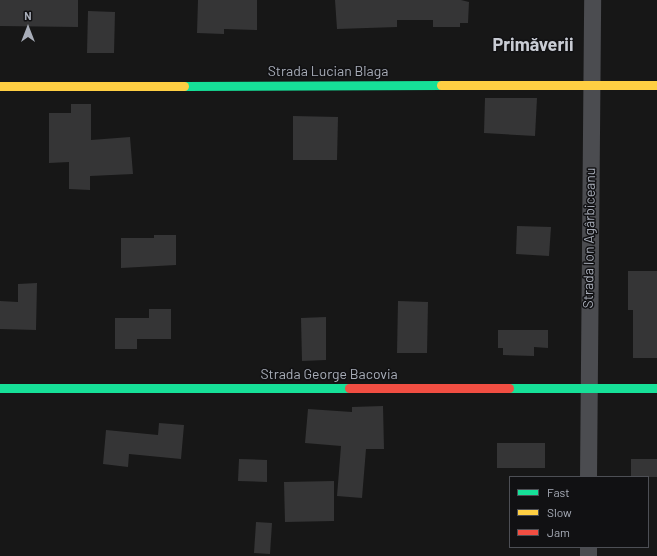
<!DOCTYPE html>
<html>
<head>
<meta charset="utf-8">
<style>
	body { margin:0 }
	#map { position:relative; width:657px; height:556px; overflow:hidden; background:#171717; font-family:Barlow,sans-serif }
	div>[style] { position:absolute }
	.building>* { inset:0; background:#353536 }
	.street>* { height:17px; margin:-8.5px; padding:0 8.5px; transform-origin:8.5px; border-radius:8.5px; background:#4b4c50 }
	.fast>* { height:9px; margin:-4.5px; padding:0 4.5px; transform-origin:4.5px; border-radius:4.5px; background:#16e098 }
	.slow>* { height:9px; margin:-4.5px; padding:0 4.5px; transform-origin:4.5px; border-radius:4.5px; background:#ffcf43 }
	.jam>* { height:9px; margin:-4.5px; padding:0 4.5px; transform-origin:4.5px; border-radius:4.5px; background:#f24e42 }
	span { translate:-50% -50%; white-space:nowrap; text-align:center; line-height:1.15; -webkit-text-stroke:3px #111113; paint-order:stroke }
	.street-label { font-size:14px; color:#a8adb8 }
	.district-label { font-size:18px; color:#c9ccd4; font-weight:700 }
	.legend { position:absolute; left:509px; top:476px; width:140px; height:72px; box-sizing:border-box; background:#111113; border:1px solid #4d4f55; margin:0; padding:5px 7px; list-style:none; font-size:12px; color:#a8adb8 }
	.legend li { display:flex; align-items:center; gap:8px; height:20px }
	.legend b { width:20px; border:1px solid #4d4f55 }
	.north { position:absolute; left:8px; top:8px; width:40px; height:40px; -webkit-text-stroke:3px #111113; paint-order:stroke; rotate:0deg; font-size:11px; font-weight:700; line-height:16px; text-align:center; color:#a8adb8 }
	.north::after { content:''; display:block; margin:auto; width:14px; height:18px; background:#a8adb8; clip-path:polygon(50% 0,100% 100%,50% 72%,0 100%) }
</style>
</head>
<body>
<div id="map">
	<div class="building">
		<i style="clip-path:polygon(0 0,78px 0,78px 27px,0 26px)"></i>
		<i style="clip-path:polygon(198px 0,257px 0,257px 30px,224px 29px,224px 34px,197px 33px)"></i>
		<i style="clip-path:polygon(335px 0,461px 0,469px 2px,468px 23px,460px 23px,460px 27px,433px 27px,433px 20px,397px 20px,397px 27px,337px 29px)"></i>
		<i style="clip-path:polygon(88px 11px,115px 12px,114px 53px,87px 53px)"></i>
		<i style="clip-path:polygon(485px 98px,537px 98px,535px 136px,484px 133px)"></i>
		<i style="clip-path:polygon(71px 104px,91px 104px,91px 140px,130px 137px,133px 174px,90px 176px,90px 190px,69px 189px,69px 162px,49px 163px,49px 113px,71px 113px)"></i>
		<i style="clip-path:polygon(293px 116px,338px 117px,337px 160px,293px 160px)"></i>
		<i style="clip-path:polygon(517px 226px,551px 227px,549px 256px,516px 254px)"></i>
		<i style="clip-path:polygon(154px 235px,176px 235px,176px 265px,121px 268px,121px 238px,154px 238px)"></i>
		<i style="clip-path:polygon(628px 271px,657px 271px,657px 358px,633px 358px,633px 310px,628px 310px)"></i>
		<i style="clip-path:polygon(37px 283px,36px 330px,0 329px,0 301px,18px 302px,18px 284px)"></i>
		<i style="clip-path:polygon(398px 301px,428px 302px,427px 353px,397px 353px)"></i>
		<i style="clip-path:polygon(149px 309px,171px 309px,171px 339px,137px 339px,137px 349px,115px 349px,115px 318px,149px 318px)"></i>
		<i style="clip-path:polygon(326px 317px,326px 360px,302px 361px,301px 318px)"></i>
		<i style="clip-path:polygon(498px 330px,548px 330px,548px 348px,534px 347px,534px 356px,503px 355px,503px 348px,498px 348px)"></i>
		<i style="clip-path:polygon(383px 406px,384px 449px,366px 449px,362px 498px,337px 496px,341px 446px,305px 443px,308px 409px,352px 412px,352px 407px)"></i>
		<i style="clip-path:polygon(159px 423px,184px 425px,181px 459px,129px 454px,128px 467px,103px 464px,106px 430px,158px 435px)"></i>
		<i style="clip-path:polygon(497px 443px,545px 443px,545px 468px,497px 468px)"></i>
		<i style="clip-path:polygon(239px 459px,267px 460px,267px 482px,238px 481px)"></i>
		<i style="clip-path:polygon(631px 459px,657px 459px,657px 477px,631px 477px)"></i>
		<i style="clip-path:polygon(334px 481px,334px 521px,285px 522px,284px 482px)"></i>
		<i style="clip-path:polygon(256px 522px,272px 523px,270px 554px,254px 553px)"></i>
	</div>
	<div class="street">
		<i style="left:588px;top:477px;width:477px;rotate:-89.5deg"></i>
		<i style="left:588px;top:547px;width:9px;rotate:90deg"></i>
	</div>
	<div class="fast">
		<i style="left:184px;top:86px;width:257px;rotate:-0.2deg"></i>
		<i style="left:0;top:388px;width:349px"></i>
		<i style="left:509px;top:388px;width:148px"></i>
	</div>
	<div class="slow">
		<i style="left:441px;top:85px;width:216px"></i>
		<i style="left:0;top:86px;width:184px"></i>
	</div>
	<div class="jam">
		<i style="left:349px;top:388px;width:160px"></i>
	</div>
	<div class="street-label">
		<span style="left:328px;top:71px">Strada Lucian Blaga</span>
		<span style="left:589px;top:238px;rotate:-89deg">Strada Ion Agârbiceanu</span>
		<span style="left:329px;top:374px">Strada George Bacovia</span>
	</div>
	<div class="district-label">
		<span style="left:533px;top:44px">Primăverii</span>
	</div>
	<ul class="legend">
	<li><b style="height:5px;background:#16e098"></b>Fast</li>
	<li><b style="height:5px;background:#ffcf43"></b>Slow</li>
	<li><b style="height:5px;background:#f24e42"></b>Jam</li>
	</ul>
	<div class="north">N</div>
</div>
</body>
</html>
